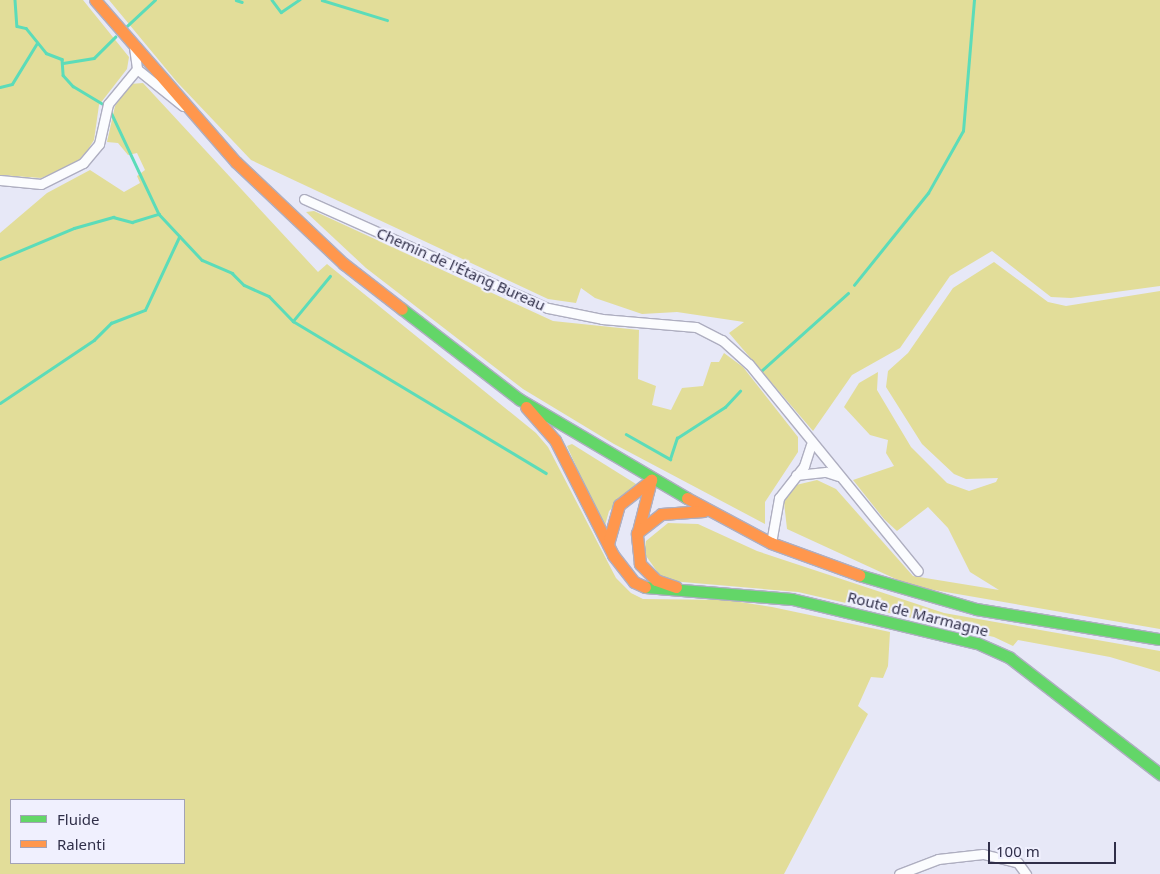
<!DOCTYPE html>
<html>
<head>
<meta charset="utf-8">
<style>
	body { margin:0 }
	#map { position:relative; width:1160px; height:874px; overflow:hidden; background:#e7e8f7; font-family:"Noto Sans",sans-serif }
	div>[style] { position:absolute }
	.green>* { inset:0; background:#e2dd99 }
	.stream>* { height:2.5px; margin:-1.25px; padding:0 1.25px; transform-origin:1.25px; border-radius:1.25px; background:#5cdcb9 }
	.roads { filter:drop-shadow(1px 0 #aeaec0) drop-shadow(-1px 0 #aeaec0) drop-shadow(0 1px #aeaec0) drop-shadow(0 -1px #aeaec0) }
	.street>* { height:9px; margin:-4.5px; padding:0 4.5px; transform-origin:4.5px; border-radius:4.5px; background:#fbfcfe }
	.fast>* { height:11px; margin:-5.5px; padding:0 5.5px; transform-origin:5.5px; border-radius:5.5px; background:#63d668 }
	.slow>* { height:11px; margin:-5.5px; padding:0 5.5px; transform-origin:5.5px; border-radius:5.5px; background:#ff974d }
	span { translate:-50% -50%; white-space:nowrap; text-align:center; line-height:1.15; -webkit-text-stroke:4.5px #f0f0fe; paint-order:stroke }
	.street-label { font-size:15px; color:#302f49 }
	.legend { position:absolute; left:10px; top:799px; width:175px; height:65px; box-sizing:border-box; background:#f0f0fe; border:1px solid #a3a3b6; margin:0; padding:6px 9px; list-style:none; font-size:15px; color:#302f49 }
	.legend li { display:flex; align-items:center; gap:10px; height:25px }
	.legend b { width:25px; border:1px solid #a3a3b6 }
	.scale { position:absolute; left:988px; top:842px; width:128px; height:22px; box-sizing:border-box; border:2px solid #302f49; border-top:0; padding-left:6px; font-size:15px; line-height:18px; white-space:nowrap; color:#302f49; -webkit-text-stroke:4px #f0f0fe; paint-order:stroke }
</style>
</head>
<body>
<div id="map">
	<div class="green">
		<i style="clip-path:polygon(0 0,83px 0,129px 57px,127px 69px,99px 105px,94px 140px,87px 151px,74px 165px,41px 178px,0 175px)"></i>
		<i style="clip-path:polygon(109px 0,1160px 0,1160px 286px,1071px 298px,1051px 297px,992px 251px,950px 276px,900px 348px,852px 375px,813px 431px,729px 333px,744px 322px,677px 312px,642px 314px,595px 298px,581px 288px,576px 303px,548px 299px,251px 160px,177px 82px)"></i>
		<i style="clip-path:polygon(evenodd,143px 83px,318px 272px,327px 264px,536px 433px,548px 447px,616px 578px,631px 593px,643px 599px,727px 600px,772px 607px,890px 632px,888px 666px,883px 678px,871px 677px,858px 706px,868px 714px,784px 874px,0 874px,0 233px,47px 193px,90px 170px,124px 192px,140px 183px,137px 176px,145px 170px,137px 153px,128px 155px,118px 143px,107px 142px,115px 106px,130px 84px,143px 83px,184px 800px,184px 863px,11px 863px,11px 800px,184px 800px)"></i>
		<i style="clip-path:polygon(314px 211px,553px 321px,639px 330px,638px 379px,656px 386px,652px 405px,671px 410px,682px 388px,703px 386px,711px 362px,719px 362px,724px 353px,743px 367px,798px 437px,798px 452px,765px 502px,765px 524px,614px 444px,523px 389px,366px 268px,306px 212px)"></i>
		<i style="clip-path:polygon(994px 262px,1048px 302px,1066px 306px,1160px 291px,1160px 629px,911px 586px,787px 529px,784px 502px,796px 485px,817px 480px,836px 489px,913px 576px,999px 590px,970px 572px,948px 528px,928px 507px,897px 531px,884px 519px,853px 480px,894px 466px,886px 453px,888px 440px,870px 435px,844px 407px,859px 383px,878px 372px,877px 390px,911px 447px,947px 483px,969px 491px,996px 482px,998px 478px,966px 479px,954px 474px,922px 444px,886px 387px,888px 371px,908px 353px,953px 288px)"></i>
		<i style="clip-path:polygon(572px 444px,636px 484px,609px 511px,604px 529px,567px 446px)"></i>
		<i style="clip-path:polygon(668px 523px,698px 524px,757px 551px,944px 613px,1160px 651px,1160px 672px,1110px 657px,1018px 640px,1013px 646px,994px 637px,798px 592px,671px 581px,661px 577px,644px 553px,646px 541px)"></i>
	</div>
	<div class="stream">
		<i style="left:15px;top:0;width:26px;rotate:86deg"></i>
		<i style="left:17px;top:26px;width:9px;rotate:13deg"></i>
		<i style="left:26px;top:28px;width:32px;rotate:51deg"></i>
		<i style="left:46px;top:53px;width:17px;rotate:21deg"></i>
		<i style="left:62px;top:59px;width:16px;rotate:86deg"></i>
		<i style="left:63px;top:75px;width:15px;rotate:48deg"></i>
		<i style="left:73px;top:86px;width:35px;rotate:31deg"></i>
		<i style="left:236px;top:0;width:6px;rotate:18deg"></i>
		<i style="left:272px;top:0;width:15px;rotate:53deg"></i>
		<i style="left:281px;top:12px;width:22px;rotate:-34deg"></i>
		<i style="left:322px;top:0;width:68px;rotate:17.1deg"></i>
		<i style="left:127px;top:26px;width:38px;rotate:-43deg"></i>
		<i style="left:63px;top:63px;width:31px;rotate:-9deg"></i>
		<i style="left:94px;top:58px;width:30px;rotate:-45deg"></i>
		<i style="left:0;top:87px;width:12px;rotate:-14deg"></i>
		<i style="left:12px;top:84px;width:48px;rotate:-58.6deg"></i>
		<i style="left:110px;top:110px;width:115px;rotate:64.8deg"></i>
		<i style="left:159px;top:214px;width:63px;rotate:46.9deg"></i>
		<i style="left:202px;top:260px;width:33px;rotate:23deg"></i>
		<i style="left:232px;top:273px;width:17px;rotate:45deg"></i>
		<i style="left:244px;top:285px;width:27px;rotate:24deg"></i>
		<i style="left:269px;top:296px;width:35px;rotate:46deg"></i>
		<i style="left:293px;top:321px;width:295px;rotate:31deg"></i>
		<i style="left:0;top:259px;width:80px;rotate:-22.7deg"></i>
		<i style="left:74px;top:228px;width:41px;rotate:-15.8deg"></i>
		<i style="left:113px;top:217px;width:20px;rotate:15deg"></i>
		<i style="left:132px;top:222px;width:28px;rotate:-17deg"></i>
		<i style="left:854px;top:285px;width:118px;rotate:-51.2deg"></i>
		<i style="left:928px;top:193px;width:71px;rotate:-60.6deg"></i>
		<i style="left:963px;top:131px;width:131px;rotate:-85.2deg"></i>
		<i style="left:293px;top:321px;width:58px;rotate:-50.6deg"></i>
		<i style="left:760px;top:372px;width:118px;rotate:-41.9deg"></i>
		<i style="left:0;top:403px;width:113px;rotate:-33.8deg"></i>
		<i style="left:94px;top:340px;width:24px;rotate:-45deg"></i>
		<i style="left:111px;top:323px;width:36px;rotate:-21deg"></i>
		<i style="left:145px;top:310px;width:81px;rotate:-65deg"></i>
		<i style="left:626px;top:434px;width:51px;rotate:29.6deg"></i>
		<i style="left:670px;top:459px;width:22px;rotate:-72deg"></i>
		<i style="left:677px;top:438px;width:57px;rotate:-32.9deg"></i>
		<i style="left:725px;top:407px;width:22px;rotate:-47deg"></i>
	</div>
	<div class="roads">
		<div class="street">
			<i style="left:134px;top:47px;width:22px;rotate:82deg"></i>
			<i style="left:0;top:180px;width:41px;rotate:5.6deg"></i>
			<i style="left:41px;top:184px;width:47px;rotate:-26.6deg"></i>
			<i style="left:83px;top:163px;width:25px;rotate:-50deg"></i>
			<i style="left:99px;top:144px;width:41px;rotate:-77.3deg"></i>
			<i style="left:108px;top:104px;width:45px;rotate:-50.4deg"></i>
			<i style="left:137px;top:69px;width:59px;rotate:38.8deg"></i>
			<i style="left:304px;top:199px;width:267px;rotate:24.1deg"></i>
			<i style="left:548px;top:308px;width:55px;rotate:11.5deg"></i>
			<i style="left:602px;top:319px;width:94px;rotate:4.9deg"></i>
			<i style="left:696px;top:327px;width:29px;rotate:27deg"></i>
			<i style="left:722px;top:340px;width:36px;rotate:42deg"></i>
			<i style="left:749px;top:364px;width:267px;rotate:50.8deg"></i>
			<i style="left:796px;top:475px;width:30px;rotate:-6deg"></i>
			<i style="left:826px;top:472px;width:13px;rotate:18deg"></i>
			<i style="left:771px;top:543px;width:46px;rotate:-79.9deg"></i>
			<i style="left:779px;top:498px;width:41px;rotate:-52deg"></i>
			<i style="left:804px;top:466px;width:22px;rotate:-72deg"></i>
			<i style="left:899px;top:874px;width:42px;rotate:-21deg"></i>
			<i style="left:938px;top:859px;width:45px;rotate:-6.3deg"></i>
			<i style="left:983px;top:854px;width:36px;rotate:14deg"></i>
			<i style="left:1018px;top:863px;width:14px;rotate:54deg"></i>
		</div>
		<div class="fast">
			<i style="left:402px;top:309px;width:148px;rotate:37.6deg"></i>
			<i style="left:519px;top:399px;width:195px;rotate:30.5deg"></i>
			<i style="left:859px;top:575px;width:122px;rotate:16.2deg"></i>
			<i style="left:976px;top:609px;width:186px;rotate:9.3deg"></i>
			<i style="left:645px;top:587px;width:147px;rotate:4.7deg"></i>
			<i style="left:792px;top:599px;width:190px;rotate:13.4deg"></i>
			<i style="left:977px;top:643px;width:36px;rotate:24deg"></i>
			<i style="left:1010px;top:658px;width:190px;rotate:37.7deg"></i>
		</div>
		<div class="slow">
			<i style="left:95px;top:0;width:215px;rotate:49deg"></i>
			<i style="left:236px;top:162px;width:149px;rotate:43.4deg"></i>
			<i style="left:344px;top:264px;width:73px;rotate:37.8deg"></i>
			<i style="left:526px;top:407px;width:44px;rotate:48.7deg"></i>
			<i style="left:555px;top:440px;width:129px;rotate:63.2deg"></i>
			<i style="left:613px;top:555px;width:34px;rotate:52deg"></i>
			<i style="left:634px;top:582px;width:12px;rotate:24deg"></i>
			<i style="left:687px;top:498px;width:95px;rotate:28.2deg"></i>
			<i style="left:771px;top:543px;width:94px;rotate:20deg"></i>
			<i style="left:638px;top:531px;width:53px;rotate:-75.7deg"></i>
			<i style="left:608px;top:544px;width:41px;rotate:-74.2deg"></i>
			<i style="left:619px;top:505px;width:41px;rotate:-38deg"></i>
			<i style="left:676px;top:587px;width:21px;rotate:-161deg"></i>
			<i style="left:656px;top:580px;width:23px;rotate:-135deg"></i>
			<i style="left:640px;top:564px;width:31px;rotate:-96deg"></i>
			<i style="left:637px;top:533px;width:31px;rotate:-38deg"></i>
			<i style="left:661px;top:514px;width:43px;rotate:-4deg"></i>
		</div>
	</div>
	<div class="street-label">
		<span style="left:461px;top:269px;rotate:24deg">Chemin de l'Étang Bureau</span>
		<span style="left:918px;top:614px;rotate:14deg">Route de Marmagne</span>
	</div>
	<ul class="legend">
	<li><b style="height:6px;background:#63d668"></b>Fluide</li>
	<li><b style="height:6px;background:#ff974d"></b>Ralenti</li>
	</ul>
	<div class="scale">100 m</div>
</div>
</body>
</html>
